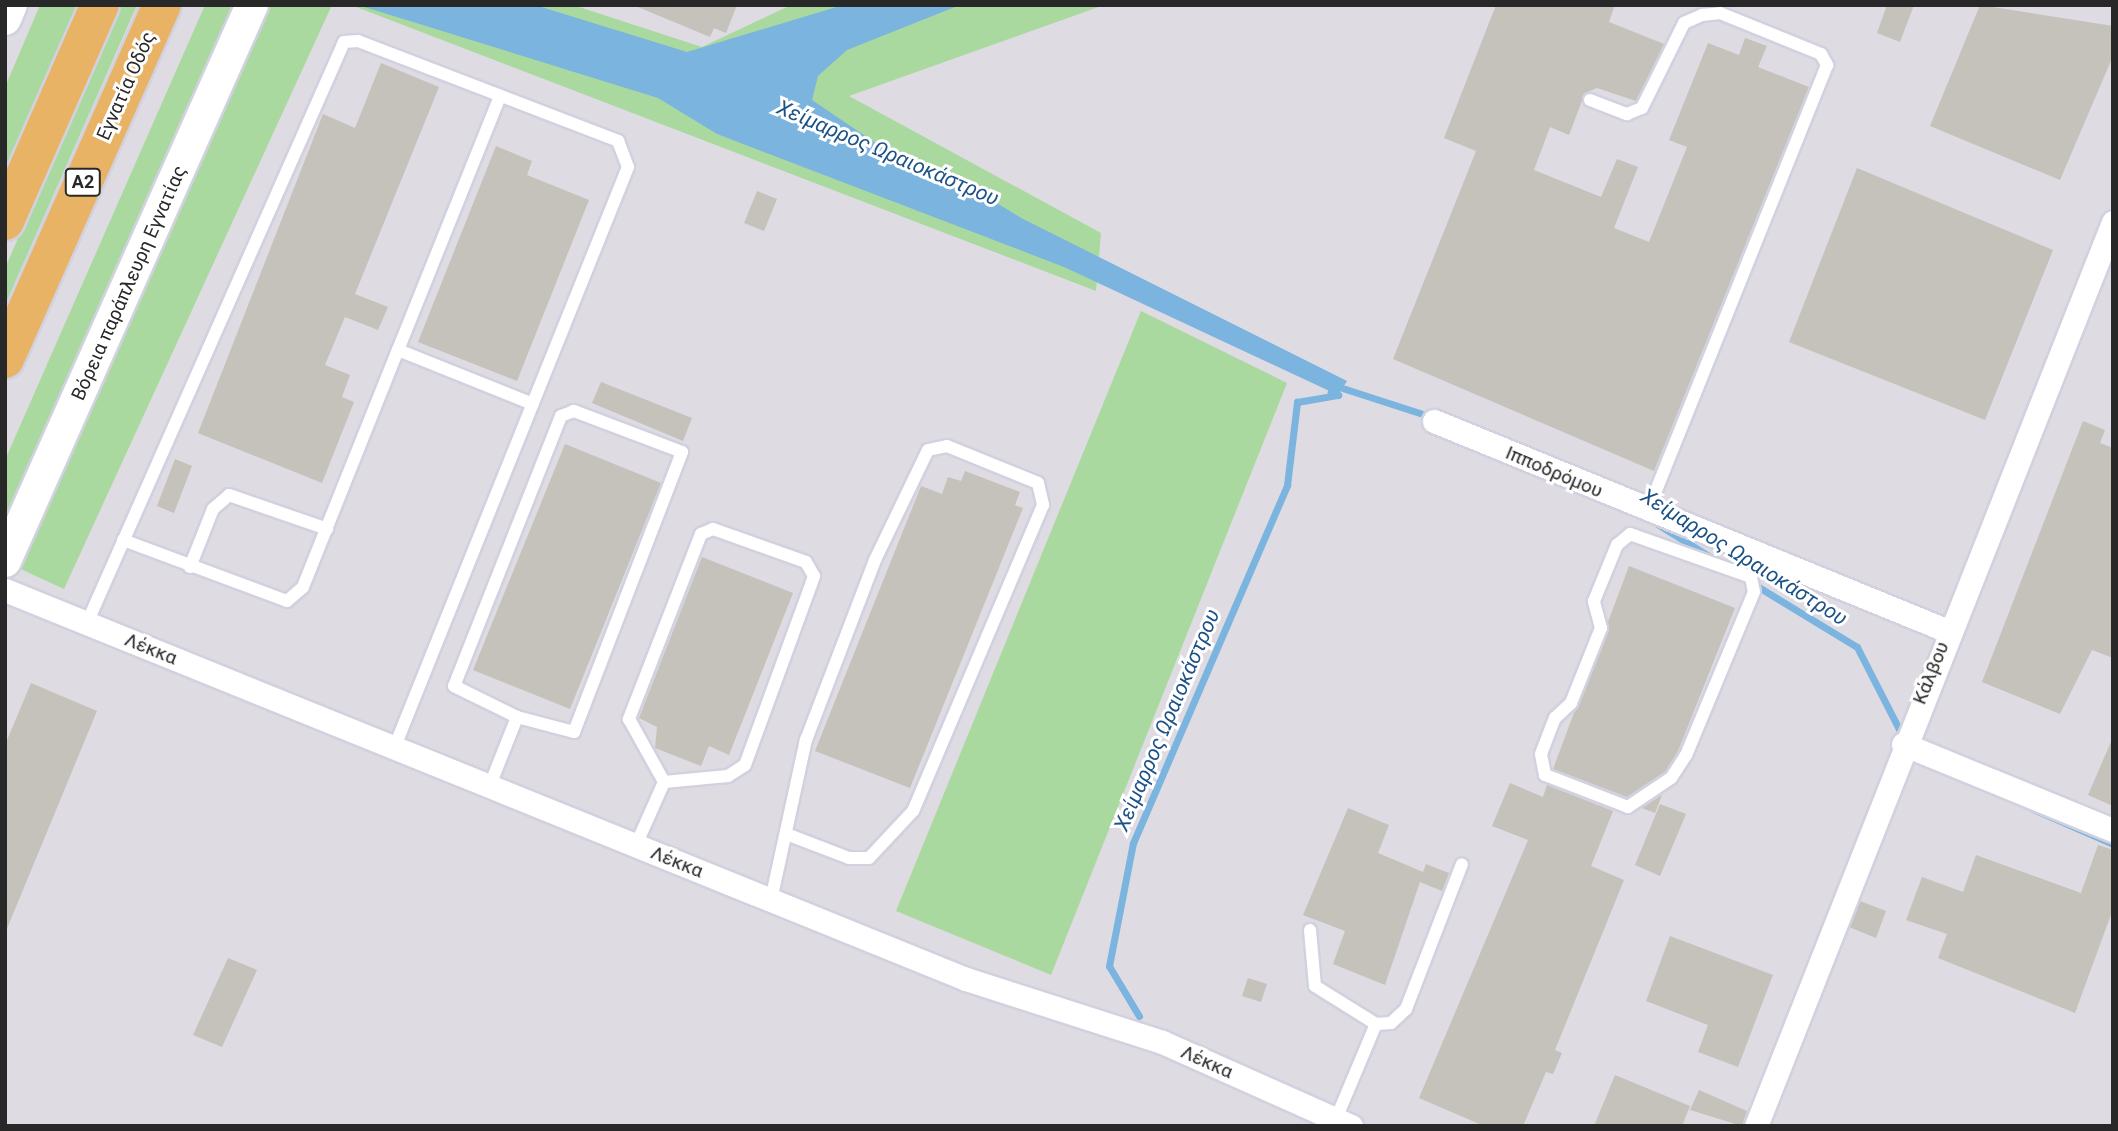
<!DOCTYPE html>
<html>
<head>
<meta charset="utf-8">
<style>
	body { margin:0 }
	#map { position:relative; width:2118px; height:1131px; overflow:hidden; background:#e9e5db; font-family:Roboto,sans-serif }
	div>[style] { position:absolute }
	.industrial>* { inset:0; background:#dedbe2 }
	.green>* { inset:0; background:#a9d99e }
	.water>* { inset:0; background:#7bb4de }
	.stream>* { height:7px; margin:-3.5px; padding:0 3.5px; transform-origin:3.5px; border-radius:3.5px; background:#7bb4de }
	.building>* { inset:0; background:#c4c2bb }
	.roads { filter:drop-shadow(2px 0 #d1d1df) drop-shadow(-2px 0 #d1d1df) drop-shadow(0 2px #d1d1df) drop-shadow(0 -2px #d1d1df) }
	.lane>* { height:12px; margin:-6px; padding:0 6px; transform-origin:6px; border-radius:6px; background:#fff }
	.street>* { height:23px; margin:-11.5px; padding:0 11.5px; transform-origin:11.5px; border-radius:11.5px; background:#fff }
	.secondary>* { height:32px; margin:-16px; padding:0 16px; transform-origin:16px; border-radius:16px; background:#fff }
	.highway>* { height:38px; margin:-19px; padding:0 19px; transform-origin:19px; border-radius:19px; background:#e9b366 }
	span { translate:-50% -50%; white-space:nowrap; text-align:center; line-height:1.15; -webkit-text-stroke:6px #fff; paint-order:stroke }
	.shield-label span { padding:2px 5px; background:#fff; border:2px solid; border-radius:5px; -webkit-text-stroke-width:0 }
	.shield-label { font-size:18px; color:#282828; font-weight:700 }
	.street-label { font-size:19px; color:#282828 }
	.water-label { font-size:21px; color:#1d5287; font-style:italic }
	.frame { position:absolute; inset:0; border:7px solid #282828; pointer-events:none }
</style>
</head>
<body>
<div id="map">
	<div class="industrial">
		<i style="clip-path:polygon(5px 5px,2113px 5px,2113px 1126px,5px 1126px)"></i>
	</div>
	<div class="green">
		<i style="clip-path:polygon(40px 5px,77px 5px,5px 169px,5px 87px)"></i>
		<i style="clip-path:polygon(121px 5px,137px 5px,5px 305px,5px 268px)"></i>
		<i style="clip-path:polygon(205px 5px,241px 5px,5px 524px,5px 460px)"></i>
		<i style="clip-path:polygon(262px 5px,332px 5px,64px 589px,12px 565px)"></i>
		<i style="clip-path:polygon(351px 5px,573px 5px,702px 47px,791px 5px,1104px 5px,849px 96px,1101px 233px,1096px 291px)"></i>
		<i style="clip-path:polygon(1141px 311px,1287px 383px,1051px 975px,896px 911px)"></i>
	</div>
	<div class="water">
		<i style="clip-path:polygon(358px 5px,535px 5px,687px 52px,843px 5px,960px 5px,847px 50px,818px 76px,812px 100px,880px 146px,944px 171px,1023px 219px,1347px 381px,1338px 395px,1064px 267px,717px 134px,658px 98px)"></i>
	</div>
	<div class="stream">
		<i style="left:1333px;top:385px;width:104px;rotate:17.9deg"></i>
		<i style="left:1651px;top:520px;width:75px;rotate:32deg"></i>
		<i style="left:1752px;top:583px;width:123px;rotate:31.4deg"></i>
		<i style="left:1857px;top:647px;width:106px;rotate:62.9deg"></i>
		<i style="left:2033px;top:809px;width:87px;rotate:23.6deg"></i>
		<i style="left:1139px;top:1016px;width:58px;rotate:-121deg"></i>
		<i style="left:1109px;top:966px;width:125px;rotate:-79deg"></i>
		<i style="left:1133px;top:843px;width:390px;rotate:-66.7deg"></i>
		<i style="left:1287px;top:485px;width:84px;rotate:-83.1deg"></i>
		<i style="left:1297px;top:402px;width:42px;rotate:-9.7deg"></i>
		<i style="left:1338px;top:395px;width:8px;rotate:-157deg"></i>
	</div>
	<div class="building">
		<i style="clip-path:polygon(633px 5px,737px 5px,726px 33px,714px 28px,710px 37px)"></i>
		<i style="clip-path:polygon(1496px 5px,1615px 5px,1609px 22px,1664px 44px,1636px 101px,1597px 88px,1585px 93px,1569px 135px,1550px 127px,1534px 170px,1601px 197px,1617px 159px,1638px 167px,1614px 228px,1649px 242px,1687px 147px,1669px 140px,1708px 43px,1739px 55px,1745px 38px,1767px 46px,1758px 67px,1809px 87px,1654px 471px,1393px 359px,1476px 151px,1444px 138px)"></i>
		<i style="clip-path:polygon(1887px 5px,1914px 5px,1900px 42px,1877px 33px)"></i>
		<i style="clip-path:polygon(1980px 5px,2113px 26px,2113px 56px,2060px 180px,1930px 126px)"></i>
		<i style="clip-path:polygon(381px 63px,439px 87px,355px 294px,388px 307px,378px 330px,345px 317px,325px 365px,350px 375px,342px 397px,354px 402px,322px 483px,198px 433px,323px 114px,355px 128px)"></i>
		<i style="clip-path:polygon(496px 146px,532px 161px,527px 175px,589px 200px,517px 381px,418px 342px)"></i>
		<i style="clip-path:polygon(1857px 168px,2053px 250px,1985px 420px,1789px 342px)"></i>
		<i style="clip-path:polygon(757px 191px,777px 199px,764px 231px,744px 223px)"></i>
		<i style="clip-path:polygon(601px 382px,692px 418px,683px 441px,592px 403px)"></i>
		<i style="clip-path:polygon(2083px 421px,2105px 430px,2100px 443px,2113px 448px,2113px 658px,2092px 650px,2060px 714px,1982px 682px)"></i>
		<i style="clip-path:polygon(565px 444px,661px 483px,570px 709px,473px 670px)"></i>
		<i style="clip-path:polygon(175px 459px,192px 466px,174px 513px,157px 506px)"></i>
		<i style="clip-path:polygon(965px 471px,1020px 492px,1015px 505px,1023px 508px,910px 788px,815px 751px,921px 486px,942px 494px,948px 477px,961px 481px)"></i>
		<i style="clip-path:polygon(702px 557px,793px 593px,729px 755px,709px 746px,701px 766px,655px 748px,657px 727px,639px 718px)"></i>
		<i style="clip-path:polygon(1629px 566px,1735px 608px,1678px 751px,1665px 772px,1627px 797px,1553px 769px)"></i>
		<i style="clip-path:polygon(31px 683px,97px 711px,6px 931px,5px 745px)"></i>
		<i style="clip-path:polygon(2113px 737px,2113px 806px,2088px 795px)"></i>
		<i style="clip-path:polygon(1510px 783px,1543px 797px,1547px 785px,1613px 811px,1591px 866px,1624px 880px,1555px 1050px,1562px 1053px,1553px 1074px,1546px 1072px,1523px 1126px,1484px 1126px,1419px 1098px,1528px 840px,1492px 826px)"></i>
		<i style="clip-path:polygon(1662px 795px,1655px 813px,1642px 808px)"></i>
		<i style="clip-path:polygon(1660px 804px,1686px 814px,1660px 876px,1635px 865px)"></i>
		<i style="clip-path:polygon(1348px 808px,1389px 825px,1378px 853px,1423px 872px,1426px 864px,1449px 873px,1442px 891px,1420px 882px,1385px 985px,1333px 964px,1345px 931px,1303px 915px)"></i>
		<i style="clip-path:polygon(2098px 845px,2113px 850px,2113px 909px,2075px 1013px,1938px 958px,1947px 934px,1906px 920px,1922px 877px,1963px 892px,1976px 855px,2081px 893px)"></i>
		<i style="clip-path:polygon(1860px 901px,1886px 911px,1876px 938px,1849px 927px)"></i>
		<i style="clip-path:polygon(1670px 936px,1773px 975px,1738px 1067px,1698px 1052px,1708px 1025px,1646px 1001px)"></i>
		<i style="clip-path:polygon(228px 958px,257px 970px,222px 1047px,193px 1035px)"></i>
		<i style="clip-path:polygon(1248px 978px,1267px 984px,1261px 1002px,1242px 996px)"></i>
		<i style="clip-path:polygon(1615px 1075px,1690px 1106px,1682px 1126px,1594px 1126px)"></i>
		<i style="clip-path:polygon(1699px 1090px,1747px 1111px,1742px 1126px,1690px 1110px)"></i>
	</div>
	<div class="roads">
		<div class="lane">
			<i style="left:1590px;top:100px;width:40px;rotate:21deg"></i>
			<i style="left:1627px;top:114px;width:16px;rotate:-22deg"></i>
			<i style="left:1642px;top:108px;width:95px;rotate:-63.7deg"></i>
			<i style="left:1684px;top:23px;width:20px;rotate:-24deg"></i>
			<i style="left:1702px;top:15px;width:18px;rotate:-6deg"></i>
			<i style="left:1720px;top:13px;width:109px;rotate:22.1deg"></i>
			<i style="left:1821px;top:54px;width:13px;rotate:61deg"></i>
			<i style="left:1827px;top:65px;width:480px;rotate:111.9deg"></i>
			<i style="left:398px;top:350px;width:274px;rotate:-68.1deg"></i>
			<i style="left:1630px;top:534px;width:128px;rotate:19.6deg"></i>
			<i style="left:1751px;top:577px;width:15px;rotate:79deg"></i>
			<i style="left:1754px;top:592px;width:177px;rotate:112.6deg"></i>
			<i style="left:1686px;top:755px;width:27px;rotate:123deg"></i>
			<i style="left:1671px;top:778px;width:52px;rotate:146deg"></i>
			<i style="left:1628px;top:807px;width:89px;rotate:-158.9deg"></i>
			<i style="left:1545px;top:775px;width:21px;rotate:-101deg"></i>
			<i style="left:1541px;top:754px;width:39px;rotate:-69deg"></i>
			<i style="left:1555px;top:718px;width:22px;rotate:-43deg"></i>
			<i style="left:1571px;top:703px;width:81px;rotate:-68.2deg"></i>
			<i style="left:1601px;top:628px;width:28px;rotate:-105deg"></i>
			<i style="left:1594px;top:601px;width:61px;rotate:-67.7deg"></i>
			<i style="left:1617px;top:545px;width:17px;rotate:-40deg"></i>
			<i style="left:123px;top:540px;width:175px;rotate:20.4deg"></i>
			<i style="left:287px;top:601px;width:21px;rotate:-41deg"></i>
			<i style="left:303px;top:587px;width:255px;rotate:-68.2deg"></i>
			<i style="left:398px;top:350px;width:145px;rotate:21.8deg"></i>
			<i style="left:190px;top:567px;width:62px;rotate:-68.4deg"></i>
			<i style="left:213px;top:509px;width:21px;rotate:-41deg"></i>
			<i style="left:229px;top:495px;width:104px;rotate:19.1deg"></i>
			<i style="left:87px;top:623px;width:635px;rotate:-66.14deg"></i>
			<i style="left:344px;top:42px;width:14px;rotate:-4deg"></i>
			<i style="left:358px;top:41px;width:279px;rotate:21deg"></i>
			<i style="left:618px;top:141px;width:28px;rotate:69deg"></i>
			<i style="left:628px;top:167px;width:624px;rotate:111.92deg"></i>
			<i style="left:490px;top:785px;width:73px;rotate:-68.3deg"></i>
			<i style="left:517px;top:717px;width:59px;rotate:14.7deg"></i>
			<i style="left:574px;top:732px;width:300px;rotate:-68.9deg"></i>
			<i style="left:682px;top:452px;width:116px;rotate:-159.2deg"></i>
			<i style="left:574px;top:411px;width:14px;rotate:159deg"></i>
			<i style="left:561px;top:416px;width:290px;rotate:111.6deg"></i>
			<i style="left:454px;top:686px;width:70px;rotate:26.2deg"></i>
			<i style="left:636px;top:845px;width:69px;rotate:-66deg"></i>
			<i style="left:664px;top:782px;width:64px;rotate:-5.4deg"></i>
			<i style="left:728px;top:776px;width:20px;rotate:-33deg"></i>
			<i style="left:745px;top:765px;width:201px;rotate:-69.9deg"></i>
			<i style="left:814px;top:576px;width:16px;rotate:-120deg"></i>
			<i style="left:806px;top:562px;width:99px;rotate:-160.5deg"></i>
			<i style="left:713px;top:529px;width:13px;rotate:157deg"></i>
			<i style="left:701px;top:534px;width:199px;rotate:111.3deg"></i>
			<i style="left:629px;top:719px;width:72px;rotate:60.9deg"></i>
			<i style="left:771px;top:900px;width:164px;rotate:-77.7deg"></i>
			<i style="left:806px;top:740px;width:193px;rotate:-69deg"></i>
			<i style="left:875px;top:560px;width:122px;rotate:-64.3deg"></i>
			<i style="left:928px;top:450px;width:19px;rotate:-12deg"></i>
			<i style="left:947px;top:446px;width:98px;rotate:22.1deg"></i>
			<i style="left:1038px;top:483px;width:23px;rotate:77deg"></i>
			<i style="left:1043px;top:505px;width:332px;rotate:113deg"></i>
			<i style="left:913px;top:811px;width:64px;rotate:133.1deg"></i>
			<i style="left:869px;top:858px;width:20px;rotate:180deg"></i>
			<i style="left:849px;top:858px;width:64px;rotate:-159deg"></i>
			<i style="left:1310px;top:930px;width:56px;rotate:84.9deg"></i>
			<i style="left:1315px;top:986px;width:72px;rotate:31.9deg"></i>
			<i style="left:1336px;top:1119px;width:103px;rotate:-67.2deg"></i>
			<i style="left:1376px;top:1024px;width:15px;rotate:-4deg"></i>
			<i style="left:1391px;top:1023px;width:21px;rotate:-43deg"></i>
			<i style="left:1406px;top:1009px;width:155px;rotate:-68.9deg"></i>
		</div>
		<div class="street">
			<i style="left:1434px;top:421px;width:555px;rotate:22.22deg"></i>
			<i style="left:5px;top:590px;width:1037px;rotate:22.04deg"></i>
			<i style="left:966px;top:979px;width:206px;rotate:17.8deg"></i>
			<i style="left:1162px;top:1042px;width:207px;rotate:24deg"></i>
			<i style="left:1903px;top:744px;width:227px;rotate:22.3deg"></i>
			<i style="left:1756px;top:1126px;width:972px;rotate:-68.45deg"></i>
		</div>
		<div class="secondary">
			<i style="left:5px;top:19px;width:15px;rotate:-67deg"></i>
			<i style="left:5px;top:561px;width:608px;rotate:-66.05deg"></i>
		</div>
		<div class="highway">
			<i style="left:5px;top:221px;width:236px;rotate:-66.3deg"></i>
			<i style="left:5px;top:359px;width:387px;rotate:-66.1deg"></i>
		</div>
	</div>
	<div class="shield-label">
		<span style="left:83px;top:182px">Α2</span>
	</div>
	<div class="street-label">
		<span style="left:126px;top:86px;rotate:-66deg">Εγνατία Οδός</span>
		<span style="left:129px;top:283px;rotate:-66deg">Βόρεια παράπλευρη Εγνατίας</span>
		<span style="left:1554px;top:472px;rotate:23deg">Ιπποδρόμου</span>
		<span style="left:151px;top:649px;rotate:22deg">Λέκκα</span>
		<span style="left:1931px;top:673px;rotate:-68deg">Κάλβου</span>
		<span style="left:677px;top:862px;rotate:22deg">Λέκκα</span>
		<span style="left:1207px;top:1062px;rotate:24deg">Λέκκα</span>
	</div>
	<div class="water-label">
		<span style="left:888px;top:153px;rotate:23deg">Χείμαρρος Ωραιοκάστρου</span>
		<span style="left:1744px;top:557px;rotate:32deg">Χείμαρρος Ωραιοκάστρου</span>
		<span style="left:1167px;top:720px;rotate:-67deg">Χείμαρρος Ωραιοκάστρου</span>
	</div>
	<div class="frame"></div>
</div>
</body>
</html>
